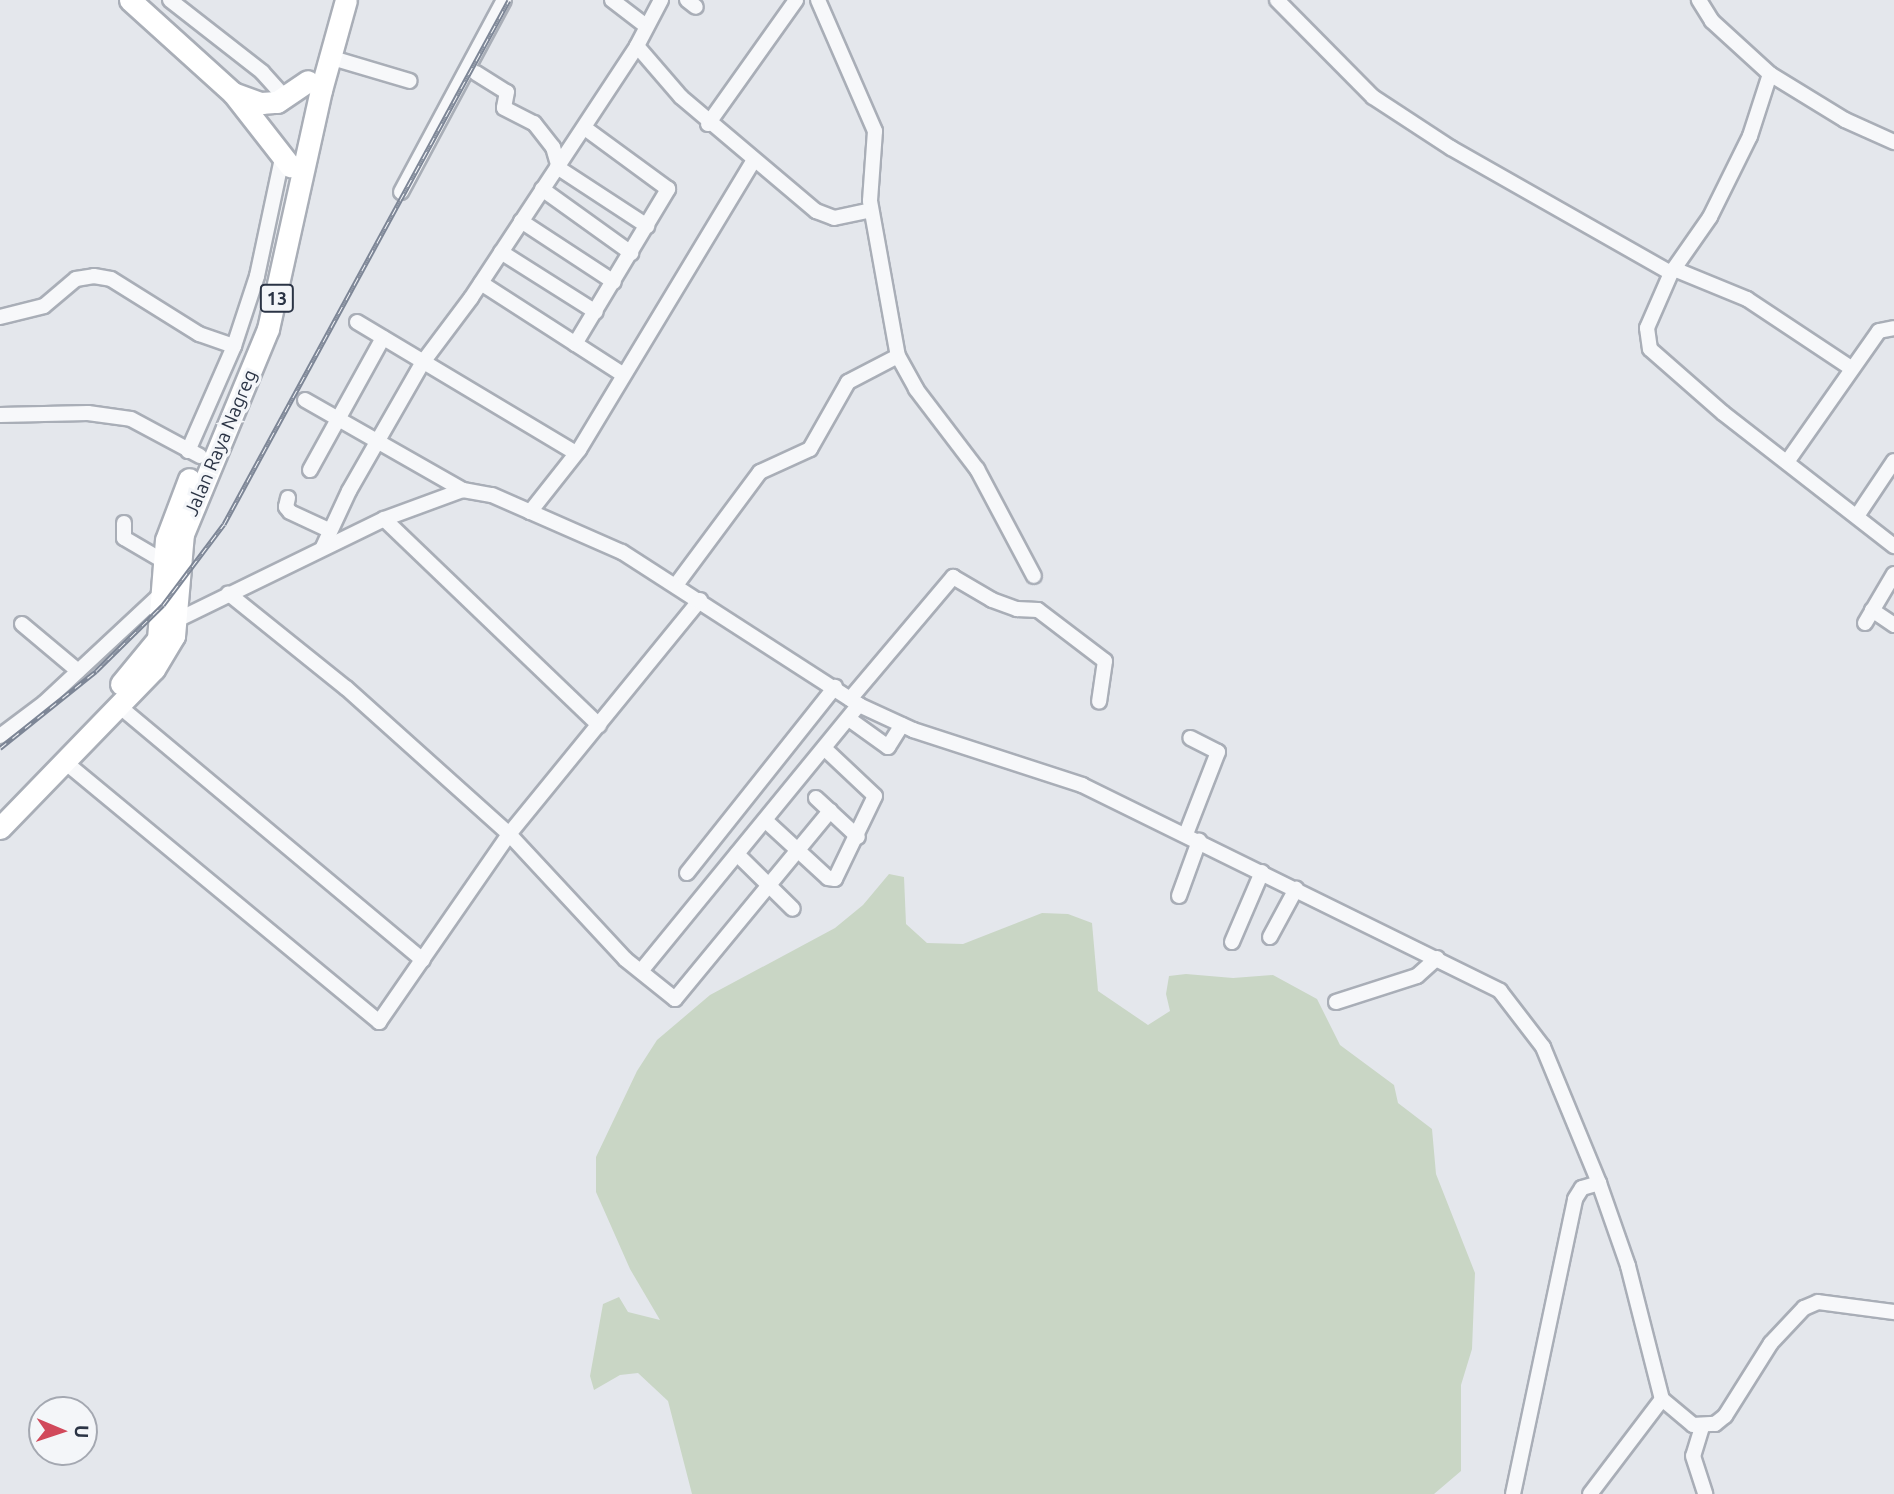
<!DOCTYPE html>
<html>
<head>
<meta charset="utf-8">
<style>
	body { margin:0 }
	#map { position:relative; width:1894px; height:1494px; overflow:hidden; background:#e4e7ec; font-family:Ubuntu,sans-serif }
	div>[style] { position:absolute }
	.green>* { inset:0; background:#c9d6c5 }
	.roads { filter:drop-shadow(2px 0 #a9aeb7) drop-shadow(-2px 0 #a9aeb7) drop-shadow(0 2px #a9aeb7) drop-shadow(0 -2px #a9aeb7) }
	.minor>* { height:14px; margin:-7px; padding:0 7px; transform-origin:7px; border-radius:7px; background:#f7f8fa }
	.highway>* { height:21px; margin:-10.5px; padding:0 10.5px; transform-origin:10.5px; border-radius:10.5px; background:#fff }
	.rail>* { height:5px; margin-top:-2.5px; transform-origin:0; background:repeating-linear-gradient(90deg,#f4f6f9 0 8px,#7d8696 0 16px); box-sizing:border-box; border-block:2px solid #7d8696 }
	span { translate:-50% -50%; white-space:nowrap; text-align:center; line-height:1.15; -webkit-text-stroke:6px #f4f6f9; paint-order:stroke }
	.shield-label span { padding:2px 5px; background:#f4f6f9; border:2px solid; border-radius:5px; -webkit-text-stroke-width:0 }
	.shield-label { font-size:18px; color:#2b3445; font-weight:700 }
	.street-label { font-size:19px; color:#2b3445 }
	.north { position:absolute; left:28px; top:1396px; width:70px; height:70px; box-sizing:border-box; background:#f4f6f9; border:2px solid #a4a8b1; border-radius:50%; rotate:92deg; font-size:19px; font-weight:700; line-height:28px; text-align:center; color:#2b3445 }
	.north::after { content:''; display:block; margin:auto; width:24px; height:32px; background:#d1495b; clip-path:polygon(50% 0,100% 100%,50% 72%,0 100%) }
</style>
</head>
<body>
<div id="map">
	<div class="green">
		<i style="clip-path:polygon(889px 874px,904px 877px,906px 924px,927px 943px,963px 944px,1042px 913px,1068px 914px,1092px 923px,1098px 991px,1148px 1025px,1170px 1011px,1166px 994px,1169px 976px,1186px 974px,1233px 978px,1273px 975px,1317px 999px,1340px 1045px,1394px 1085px,1398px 1103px,1432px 1129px,1436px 1174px,1475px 1273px,1472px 1349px,1461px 1385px,1461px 1471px,1434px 1494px,692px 1494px,668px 1401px,638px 1373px,620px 1375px,594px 1390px,590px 1376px,603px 1304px,619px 1297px,628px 1312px,660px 1320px,630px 1269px,596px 1192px,596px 1157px,637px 1071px,657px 1040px,710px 995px,835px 928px,863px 905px)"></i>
	</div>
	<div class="roads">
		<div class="minor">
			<i style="left:170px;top:0;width:117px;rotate:38deg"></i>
			<i style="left:262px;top:72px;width:36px;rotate:48deg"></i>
			<i style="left:612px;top:0;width:43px;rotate:37.4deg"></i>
			<i style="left:661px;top:0;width:52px;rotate:117.6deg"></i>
			<i style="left:637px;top:46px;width:67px;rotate:49.2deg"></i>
			<i style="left:681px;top:97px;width:177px;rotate:40.2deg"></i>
			<i style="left:816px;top:211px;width:19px;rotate:21deg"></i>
			<i style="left:834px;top:218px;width:38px;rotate:-12deg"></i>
			<i style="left:687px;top:0;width:11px;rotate:38deg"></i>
			<i style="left:818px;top:0;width:143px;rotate:66.5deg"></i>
			<i style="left:875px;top:131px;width:70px;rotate:94.1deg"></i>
			<i style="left:870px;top:201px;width:158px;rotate:79.8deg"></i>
			<i style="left:898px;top:356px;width:38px;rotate:61deg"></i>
			<i style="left:916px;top:389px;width:101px;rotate:52.7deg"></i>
			<i style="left:977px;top:469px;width:121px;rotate:62deg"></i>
			<i style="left:1277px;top:0;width:136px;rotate:45.3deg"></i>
			<i style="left:1373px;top:97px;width:93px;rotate:33.2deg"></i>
			<i style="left:1451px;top:148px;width:253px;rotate:29.6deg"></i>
			<i style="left:1671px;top:273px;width:60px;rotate:113.6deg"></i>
			<i style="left:1647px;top:328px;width:21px;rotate:82deg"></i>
			<i style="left:1650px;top:349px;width:97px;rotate:41.2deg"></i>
			<i style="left:1723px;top:413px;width:217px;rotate:37.9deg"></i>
			<i style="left:329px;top:57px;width:84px;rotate:16.5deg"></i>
			<i style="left:476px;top:73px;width:36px;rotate:32deg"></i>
			<i style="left:507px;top:92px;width:16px;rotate:101deg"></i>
			<i style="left:504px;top:108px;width:34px;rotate:27deg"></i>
			<i style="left:534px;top:123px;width:31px;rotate:52deg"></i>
			<i style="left:553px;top:147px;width:18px;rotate:74deg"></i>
			<i style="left:1770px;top:74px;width:88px;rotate:31.5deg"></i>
			<i style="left:1845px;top:120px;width:54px;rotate:24.2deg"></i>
			<i style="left:708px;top:124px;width:152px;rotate:-54.6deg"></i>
			<i style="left:557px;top:167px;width:108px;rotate:33.2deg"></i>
			<i style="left:542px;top:189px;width:110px;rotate:35.7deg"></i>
			<i style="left:401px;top:192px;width:218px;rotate:-61.8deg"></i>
			<i style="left:521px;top:221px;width:111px;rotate:33.3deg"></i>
			<i style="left:501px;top:252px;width:112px;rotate:32.3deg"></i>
			<i style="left:1674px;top:269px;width:79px;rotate:22.3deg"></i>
			<i style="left:1747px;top:299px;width:125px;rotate:33.6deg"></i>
			<i style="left:1671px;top:273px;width:68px;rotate:-55.1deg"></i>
			<i style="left:1710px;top:217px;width:90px;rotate:-63.7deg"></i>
			<i style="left:1750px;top:136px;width:65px;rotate:-72.1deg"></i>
			<i style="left:1770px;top:74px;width:79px;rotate:-137.6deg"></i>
			<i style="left:1712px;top:21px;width:25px;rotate:-122deg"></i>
			<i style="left:481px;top:283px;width:168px;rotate:32.8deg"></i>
			<i style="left:0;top:317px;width:45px;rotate:-14deg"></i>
			<i style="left:44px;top:306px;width:42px;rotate:-40.2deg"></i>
			<i style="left:76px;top:279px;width:18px;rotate:-9deg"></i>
			<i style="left:94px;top:276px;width:17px;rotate:10deg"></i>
			<i style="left:111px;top:279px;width:104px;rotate:32deg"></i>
			<i style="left:199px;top:334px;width:37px;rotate:19deg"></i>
			<i style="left:357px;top:322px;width:255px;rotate:30.9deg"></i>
			<i style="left:575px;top:344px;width:181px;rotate:-59deg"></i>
			<i style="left:668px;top:189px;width:103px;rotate:-143.7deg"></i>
			<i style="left:305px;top:400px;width:182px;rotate:29.7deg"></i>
			<i style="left:0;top:415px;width:88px;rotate:-1.3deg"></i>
			<i style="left:88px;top:413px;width:43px;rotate:7.9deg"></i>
			<i style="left:131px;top:419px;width:78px;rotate:28.2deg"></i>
			<i style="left:188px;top:451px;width:115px;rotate:-66.3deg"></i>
			<i style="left:234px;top:346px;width:74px;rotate:-71.8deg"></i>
			<i style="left:257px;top:276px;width:121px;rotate:-78deg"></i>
			<i style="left:1787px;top:462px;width:160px;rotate:-54.9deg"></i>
			<i style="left:1879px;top:331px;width:15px;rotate:-11deg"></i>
			<i style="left:310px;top:470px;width:151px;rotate:-61.1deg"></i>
			<i style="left:288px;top:498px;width:9px;rotate:103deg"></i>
			<i style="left:286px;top:507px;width:6px;rotate:51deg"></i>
			<i style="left:290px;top:512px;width:43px;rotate:24.8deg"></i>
			<i style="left:530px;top:512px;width:79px;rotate:-51.7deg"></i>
			<i style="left:579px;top:450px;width:337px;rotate:-58.9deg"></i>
			<i style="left:1857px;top:516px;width:66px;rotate:-56.1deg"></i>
			<i style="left:384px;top:519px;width:298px;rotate:43.8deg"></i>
			<i style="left:124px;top:523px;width:15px;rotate:90deg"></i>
			<i style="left:124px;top:538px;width:45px;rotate:30.5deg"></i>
			<i style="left:323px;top:547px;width:62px;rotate:-65.1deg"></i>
			<i style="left:349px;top:491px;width:149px;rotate:-60.2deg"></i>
			<i style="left:423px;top:362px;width:80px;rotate:-53.1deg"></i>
			<i style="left:471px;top:298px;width:302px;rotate:-56.6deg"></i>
			<i style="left:676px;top:585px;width:141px;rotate:-53.4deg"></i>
			<i style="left:760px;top:472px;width:55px;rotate:-24.7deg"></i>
			<i style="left:810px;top:449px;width:77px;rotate:-60.4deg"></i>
			<i style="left:848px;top:382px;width:56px;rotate:-27.5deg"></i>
			<i style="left:700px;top:600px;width:302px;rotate:129.2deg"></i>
			<i style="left:509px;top:834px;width:171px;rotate:47.1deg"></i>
			<i style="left:625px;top:959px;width:64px;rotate:38.7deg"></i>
			<i style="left:675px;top:999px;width:244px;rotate:-50.5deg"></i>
			<i style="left:830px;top:811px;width:38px;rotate:43deg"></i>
			<i style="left:1872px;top:610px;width:27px;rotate:34deg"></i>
			<i style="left:171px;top:623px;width:237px;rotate:-26deg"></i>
			<i style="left:384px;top:519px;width:84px;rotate:-20.2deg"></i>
			<i style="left:463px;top:490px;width:29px;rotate:10deg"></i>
			<i style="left:492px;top:495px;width:142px;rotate:23.7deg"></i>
			<i style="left:622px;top:552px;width:282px;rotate:32.8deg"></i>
			<i style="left:859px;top:705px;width:60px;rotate:24.8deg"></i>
			<i style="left:913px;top:730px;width:178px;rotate:18deg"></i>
			<i style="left:1082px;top:785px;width:466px;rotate:26.2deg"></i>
			<i style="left:1500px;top:991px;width:71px;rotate:52.5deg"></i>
			<i style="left:1543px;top:1047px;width:147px;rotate:67.6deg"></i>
			<i style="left:1599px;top:1183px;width:88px;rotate:70.7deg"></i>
			<i style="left:1628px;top:1266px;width:137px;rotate:75.7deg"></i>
			<i style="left:1662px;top:1399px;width:40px;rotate:40deg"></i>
			<i style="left:1693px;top:1425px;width:22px;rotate:-3deg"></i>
			<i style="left:1715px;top:1424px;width:13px;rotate:-39deg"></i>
			<i style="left:1725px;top:1416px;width:86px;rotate:-57.8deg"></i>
			<i style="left:1771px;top:1343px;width:48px;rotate:-46.7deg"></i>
			<i style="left:1804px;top:1308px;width:15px;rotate:-23deg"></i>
			<i style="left:1818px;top:1302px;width:77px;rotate:7.5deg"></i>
			<i style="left:1865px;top:623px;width:57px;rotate:-59.4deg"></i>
			<i style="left:22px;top:624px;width:73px;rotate:40deg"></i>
			<i style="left:850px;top:699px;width:160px;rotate:-49.8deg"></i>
			<i style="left:953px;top:577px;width:45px;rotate:30.5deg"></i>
			<i style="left:992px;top:600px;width:27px;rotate:20deg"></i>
			<i style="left:1017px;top:609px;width:21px;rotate:3deg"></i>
			<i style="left:1038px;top:610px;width:84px;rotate:37.3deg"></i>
			<i style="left:1105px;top:661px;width:41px;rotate:98.3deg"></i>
			<i style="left:119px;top:706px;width:396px;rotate:39.9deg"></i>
			<i style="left:849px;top:719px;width:48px;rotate:35.7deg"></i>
			<i style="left:888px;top:747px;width:26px;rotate:-58deg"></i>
			<i style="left:0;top:736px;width:55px;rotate:-36.9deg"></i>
			<i style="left:44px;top:703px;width:163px;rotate:-43deg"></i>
			<i style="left:65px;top:762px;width:408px;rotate:39.6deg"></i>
			<i style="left:379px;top:1022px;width:229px;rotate:-55.3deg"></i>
			<i style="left:509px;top:834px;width:219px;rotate:-138.1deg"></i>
			<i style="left:346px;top:688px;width:151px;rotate:-141.2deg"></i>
			<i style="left:816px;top:798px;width:19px;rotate:43deg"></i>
			<i style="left:766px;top:821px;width:84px;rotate:42.6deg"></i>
			<i style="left:828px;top:878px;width:7px;rotate:8deg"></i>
			<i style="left:835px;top:879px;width:92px;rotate:-64.3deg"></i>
			<i style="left:875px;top:796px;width:70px;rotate:-136.7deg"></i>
			<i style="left:1186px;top:834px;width:88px;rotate:-68.7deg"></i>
			<i style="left:1218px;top:752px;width:31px;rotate:-153deg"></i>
			<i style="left:737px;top:854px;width:78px;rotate:44.5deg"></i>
			<i style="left:687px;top:873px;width:238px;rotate:-51.5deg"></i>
			<i style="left:1179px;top:896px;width:59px;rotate:-70deg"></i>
			<i style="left:1270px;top:937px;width:55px;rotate:-61.6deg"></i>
			<i style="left:1232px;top:942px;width:76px;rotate:-66.8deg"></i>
			<i style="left:641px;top:971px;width:344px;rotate:-50.7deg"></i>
			<i style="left:1336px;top:1002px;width:85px;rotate:-17.8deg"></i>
			<i style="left:1417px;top:976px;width:27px;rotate:-42deg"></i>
			<i style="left:1702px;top:1427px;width:30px;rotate:107deg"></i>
			<i style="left:1693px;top:1456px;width:40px;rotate:72deg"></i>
			<i style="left:1513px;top:1494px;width:301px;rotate:-78.1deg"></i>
			<i style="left:1575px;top:1199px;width:13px;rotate:-58deg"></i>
			<i style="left:1582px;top:1188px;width:18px;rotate:-16deg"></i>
			<i style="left:1590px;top:1494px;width:119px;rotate:-52.8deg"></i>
		</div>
		<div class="highway">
			<i style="left:130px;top:0;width:139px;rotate:42.1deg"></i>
			<i style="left:233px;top:93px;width:30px;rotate:20deg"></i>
			<i style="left:261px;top:103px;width:16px;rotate:-4deg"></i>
			<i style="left:277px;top:102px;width:37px;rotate:-34deg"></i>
			<i style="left:233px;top:93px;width:93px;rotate:52deg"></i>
			<i style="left:121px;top:684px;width:58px;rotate:-50.6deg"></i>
			<i style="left:158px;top:639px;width:99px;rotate:-85.4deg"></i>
			<i style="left:166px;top:540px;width:65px;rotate:-69.3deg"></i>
			<i style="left:0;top:828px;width:221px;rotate:-45.9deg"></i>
			<i style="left:154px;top:669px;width:39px;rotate:-59deg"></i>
			<i style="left:174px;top:636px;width:102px;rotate:-85deg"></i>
			<i style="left:183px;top:534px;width:222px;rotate:-67.5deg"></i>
			<i style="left:268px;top:329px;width:245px;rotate:-77.5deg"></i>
			<i style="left:321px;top:90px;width:93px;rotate:-74.5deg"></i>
		</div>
	</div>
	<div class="rail">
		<i style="left:0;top:748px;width:123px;rotate:-38.7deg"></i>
		<i style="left:96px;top:671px;width:94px;rotate:-44.6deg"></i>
		<i style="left:163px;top:605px;width:101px;rotate:-53deg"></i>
		<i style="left:224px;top:524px;width:596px;rotate:-61.46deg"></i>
	</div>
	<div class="shield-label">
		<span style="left:277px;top:298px">13</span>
	</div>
	<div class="street-label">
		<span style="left:221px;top:443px;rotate:-67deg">Jalan Raya Nagreg</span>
	</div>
	<div class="north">U</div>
</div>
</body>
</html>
